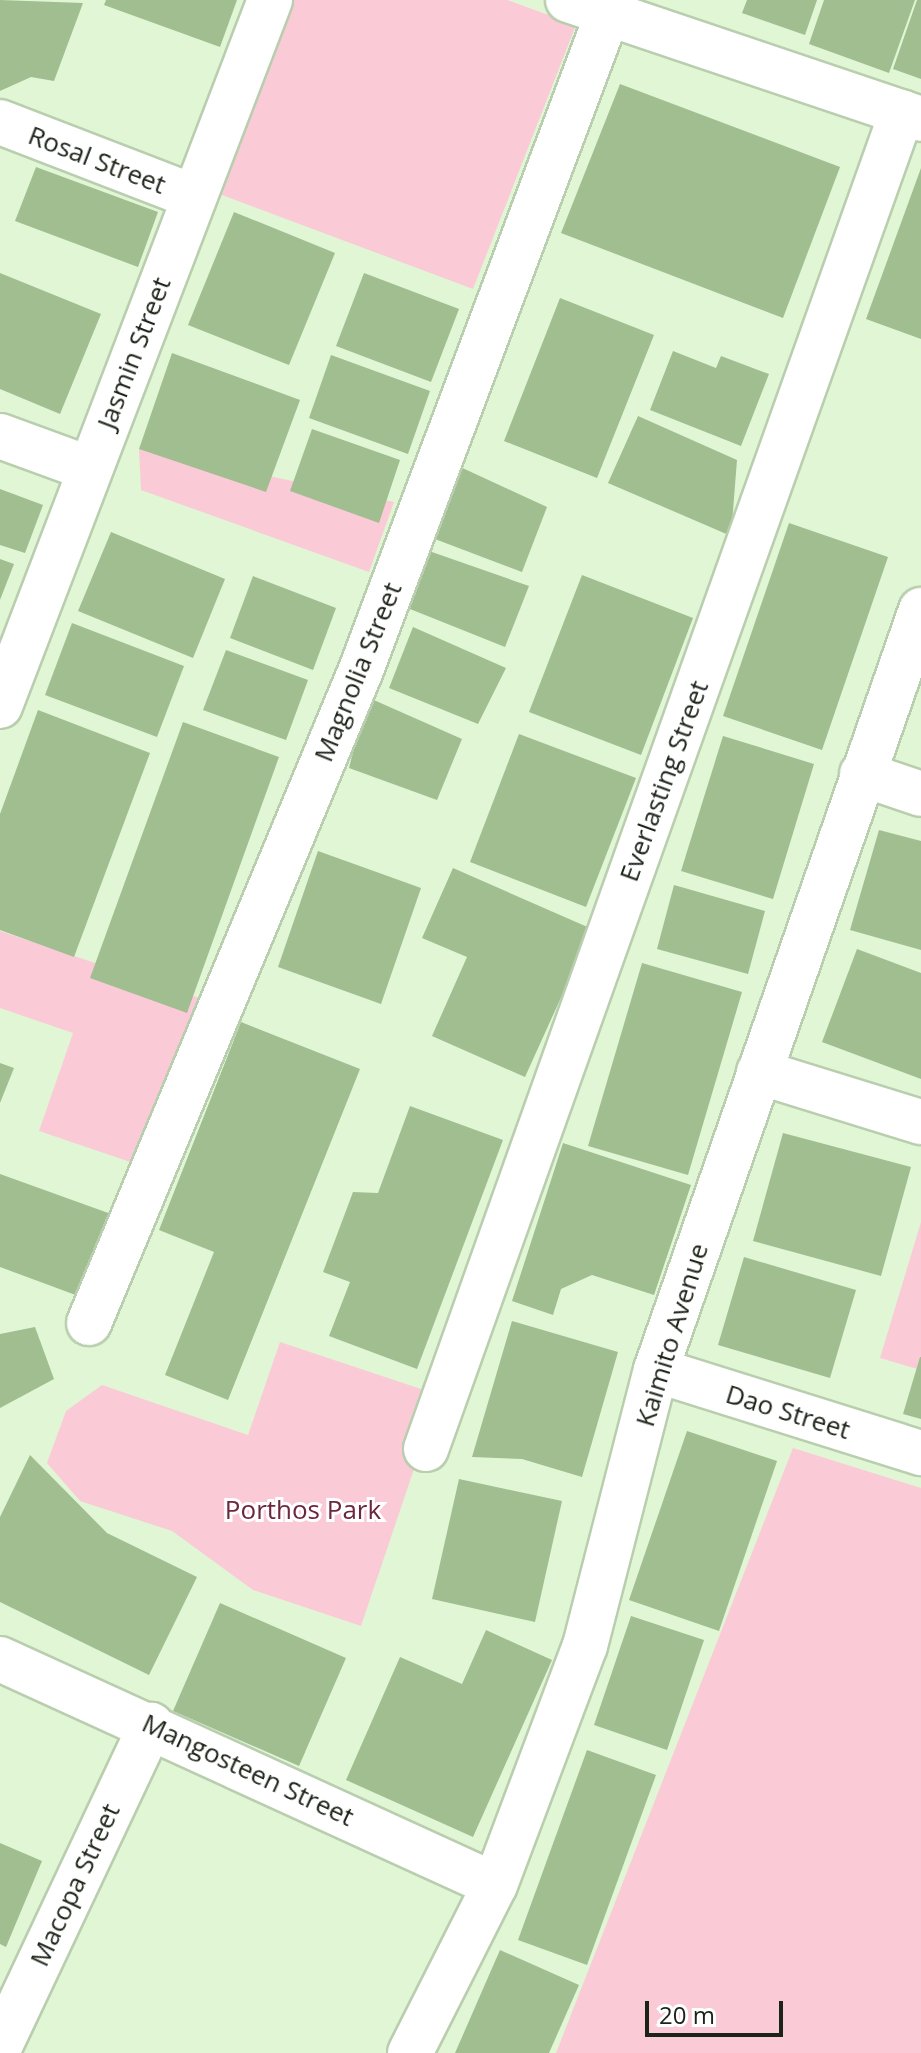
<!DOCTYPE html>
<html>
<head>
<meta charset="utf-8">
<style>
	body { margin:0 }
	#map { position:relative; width:921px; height:2053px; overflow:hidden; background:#e1f6d5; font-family:"Open Sans",sans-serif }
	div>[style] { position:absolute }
	.green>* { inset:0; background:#facbd7 }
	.building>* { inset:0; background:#a0be90 }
	.roads { filter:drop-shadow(2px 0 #b9ceae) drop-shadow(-2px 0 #b9ceae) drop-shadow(0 2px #b9ceae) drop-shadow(0 -2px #b9ceae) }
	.minor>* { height:44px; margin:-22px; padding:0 22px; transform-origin:22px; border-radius:22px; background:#fff }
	span { translate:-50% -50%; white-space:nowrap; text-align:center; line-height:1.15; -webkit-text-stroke:6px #fff; paint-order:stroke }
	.street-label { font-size:26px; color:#1c2418 }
	.park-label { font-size:26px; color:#6c273e }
	.scale { position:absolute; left:645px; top:2001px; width:138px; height:36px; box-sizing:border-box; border:4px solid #1c2418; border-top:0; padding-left:10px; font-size:24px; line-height:28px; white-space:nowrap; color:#1c2418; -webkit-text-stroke:6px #fff; paint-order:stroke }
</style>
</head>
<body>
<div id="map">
	<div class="green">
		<i style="clip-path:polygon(290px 0,507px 0,576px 25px,473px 289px,214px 192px)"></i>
		<i style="clip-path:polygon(139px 449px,394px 502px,369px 572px,141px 490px)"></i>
		<i style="clip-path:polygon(0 931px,205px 1000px,148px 1168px,39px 1131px,73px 1033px,0 1008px)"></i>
		<i style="clip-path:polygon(921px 1222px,921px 1370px,880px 1358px)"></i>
		<i style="clip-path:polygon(280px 1342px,439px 1395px,361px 1626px,253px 1590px,172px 1531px,80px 1501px,47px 1463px,66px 1411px,102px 1385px,248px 1435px)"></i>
		<i style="clip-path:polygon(793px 1448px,921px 1488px,921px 2053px,556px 2053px)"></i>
	</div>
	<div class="building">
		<i style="clip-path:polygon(0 0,83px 3px,54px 81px,31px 77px,0 91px)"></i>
		<i style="clip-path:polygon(106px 0,237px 0,220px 47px,104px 5px)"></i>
		<i style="clip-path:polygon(747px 0,817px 0,805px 35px,742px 13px)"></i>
		<i style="clip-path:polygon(824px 0,915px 0,889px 73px,809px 44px)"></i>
		<i style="clip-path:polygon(917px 0,921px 0,921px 79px,893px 69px)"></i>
		<i style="clip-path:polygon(620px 84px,840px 167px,783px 318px,561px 233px)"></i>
		<i style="clip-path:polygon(36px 167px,158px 212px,138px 267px,15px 221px)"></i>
		<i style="clip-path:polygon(921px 168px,921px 339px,866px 319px)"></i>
		<i style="clip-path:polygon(234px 212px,335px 253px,289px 365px,188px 325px)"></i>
		<i style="clip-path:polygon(0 273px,101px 314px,60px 414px,0 389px)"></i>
		<i style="clip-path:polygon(364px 273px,459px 309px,431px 382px,336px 346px)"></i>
		<i style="clip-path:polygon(560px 298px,654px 335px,597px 478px,504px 441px)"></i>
		<i style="clip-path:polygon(673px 351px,716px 368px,721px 356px,769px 374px,741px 446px,650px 410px)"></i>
		<i style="clip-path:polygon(172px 353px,300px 400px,266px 492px,139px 449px)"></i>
		<i style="clip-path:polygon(331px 355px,430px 391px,408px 454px,309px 418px)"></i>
		<i style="clip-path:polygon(638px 416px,737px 460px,731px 536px,608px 483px)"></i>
		<i style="clip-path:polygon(312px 429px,400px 460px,379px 523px,290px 491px)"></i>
		<i style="clip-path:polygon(456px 465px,547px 507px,522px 572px,427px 536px)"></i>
		<i style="clip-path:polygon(0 489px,43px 505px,25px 553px,0 545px)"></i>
		<i style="clip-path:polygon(789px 523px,888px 557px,822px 750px,723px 716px)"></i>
		<i style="clip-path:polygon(111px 532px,225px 579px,193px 658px,78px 611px)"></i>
		<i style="clip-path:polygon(429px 551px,529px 586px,505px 647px,405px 607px)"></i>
		<i style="clip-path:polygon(0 559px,14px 564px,0 600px)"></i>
		<i style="clip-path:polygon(582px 575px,693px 618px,641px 755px,529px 712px)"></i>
		<i style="clip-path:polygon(253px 576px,336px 608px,313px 670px,230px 638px)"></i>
		<i style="clip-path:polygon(72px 623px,184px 666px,157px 737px,45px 695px)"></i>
		<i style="clip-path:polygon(413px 627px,506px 668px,478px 724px,389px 688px)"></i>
		<i style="clip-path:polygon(226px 650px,308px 680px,286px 740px,203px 710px)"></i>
		<i style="clip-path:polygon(367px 697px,462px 739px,437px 800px,349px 768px)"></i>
		<i style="clip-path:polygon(38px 710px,150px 753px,74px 957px,0 930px,0 814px)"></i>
		<i style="clip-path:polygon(183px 722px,279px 757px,187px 1013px,90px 978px)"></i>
		<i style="clip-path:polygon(519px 734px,636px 778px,586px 907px,470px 862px)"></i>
		<i style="clip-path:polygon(723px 736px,814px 764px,773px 899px,681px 871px)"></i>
		<i style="clip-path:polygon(879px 830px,921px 841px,921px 950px,850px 930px)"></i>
		<i style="clip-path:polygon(318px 851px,421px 888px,381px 1004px,278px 967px)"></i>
		<i style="clip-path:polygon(453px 868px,592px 929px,525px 1077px,432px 1036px,467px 957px,422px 938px)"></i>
		<i style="clip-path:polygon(674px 885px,765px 911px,748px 974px,657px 949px)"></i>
		<i style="clip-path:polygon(857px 949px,921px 973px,921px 1079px,822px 1042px)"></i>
		<i style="clip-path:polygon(642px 963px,742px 992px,688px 1175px,588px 1146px)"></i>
		<i style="clip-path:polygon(241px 1022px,360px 1069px,228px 1400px,165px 1375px,214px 1252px,159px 1230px)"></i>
		<i style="clip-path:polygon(0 1063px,14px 1068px,0 1103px)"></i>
		<i style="clip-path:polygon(410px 1106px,503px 1140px,417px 1369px,329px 1336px,350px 1282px,323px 1272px,353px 1192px,378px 1193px)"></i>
		<i style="clip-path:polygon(783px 1133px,911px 1167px,881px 1276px,753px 1241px)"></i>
		<i style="clip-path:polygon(563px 1143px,691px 1185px,654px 1295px,592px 1275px,561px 1289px,553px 1315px,512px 1301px)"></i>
		<i style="clip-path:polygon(0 1174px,111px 1214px,81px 1297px,0 1267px)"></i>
		<i style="clip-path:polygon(744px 1257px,856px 1290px,830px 1378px,718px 1345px)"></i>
		<i style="clip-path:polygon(512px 1321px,618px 1352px,582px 1477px,522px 1459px,472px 1457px)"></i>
		<i style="clip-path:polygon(35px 1327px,54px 1379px,0 1408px,0 1334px)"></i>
		<i style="clip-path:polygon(920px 1357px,921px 1357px,921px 1419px,903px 1414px)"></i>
		<i style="clip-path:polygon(687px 1431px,777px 1461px,719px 1631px,629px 1600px)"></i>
		<i style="clip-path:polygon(30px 1455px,107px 1533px,197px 1577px,149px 1675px,0 1602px,0 1517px)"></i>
		<i style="clip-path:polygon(459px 1479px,562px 1501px,535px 1622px,432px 1599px)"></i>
		<i style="clip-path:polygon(220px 1603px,346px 1658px,299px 1766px,173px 1711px)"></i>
		<i style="clip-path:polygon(631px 1616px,704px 1640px,667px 1750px,594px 1725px)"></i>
		<i style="clip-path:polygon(486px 1630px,552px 1660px,473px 1837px,346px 1780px,400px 1657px,462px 1684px)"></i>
		<i style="clip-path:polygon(587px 1750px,656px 1775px,587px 1965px,518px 1940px)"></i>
		<i style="clip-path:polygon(0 1843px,42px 1861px,6px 1947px,0 1944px)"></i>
		<i style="clip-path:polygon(500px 1950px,579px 1985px,549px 2053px,455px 2053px)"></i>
	</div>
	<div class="roads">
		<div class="minor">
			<i style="left:568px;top:0;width:373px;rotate:18.6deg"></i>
			<i style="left:0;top:122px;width:208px;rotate:21.1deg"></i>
			<i style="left:0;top:436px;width:96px;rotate:20.1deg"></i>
			<i style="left:0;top:706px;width:756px;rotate:-69.07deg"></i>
			<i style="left:862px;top:774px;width:62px;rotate:18.7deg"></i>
			<i style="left:759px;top:1072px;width:170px;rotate:17.2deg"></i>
			<i style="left:89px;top:1323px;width:707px;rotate:-67.39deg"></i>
			<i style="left:361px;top:670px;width:702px;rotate:-69.4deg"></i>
			<i style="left:656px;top:1370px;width:278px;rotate:17.4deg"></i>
			<i style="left:426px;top:1449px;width:1419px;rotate:-70.4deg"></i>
			<i style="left:0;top:1659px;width:544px;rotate:24.54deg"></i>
			<i style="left:0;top:2046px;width:355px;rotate:-64.8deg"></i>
			<i style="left:410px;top:2053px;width:188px;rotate:-63.2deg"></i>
			<i style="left:495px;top:1885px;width:255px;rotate:-69.4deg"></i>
			<i style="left:585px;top:1646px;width:285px;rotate:-75.6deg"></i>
			<i style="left:656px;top:1370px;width:805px;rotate:-70.78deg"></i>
		</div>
	</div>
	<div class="street-label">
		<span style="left:97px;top:160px;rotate:21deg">Rosal Street</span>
		<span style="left:134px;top:353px;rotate:-69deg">Jasmin Street</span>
		<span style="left:358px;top:672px;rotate:-68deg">Magnolia Street</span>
		<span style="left:664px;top:781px;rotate:-70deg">Everlasting Street</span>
		<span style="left:672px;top:1335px;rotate:-73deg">Kaimito Avenue</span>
		<span style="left:788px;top:1412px;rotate:17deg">Dao Street</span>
		<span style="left:248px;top:1770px;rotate:25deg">Mangosteen Street</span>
		<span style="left:75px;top:1885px;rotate:-65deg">Macopa Street</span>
	</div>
	<div class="park-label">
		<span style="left:303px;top:1510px">Porthos Park</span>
	</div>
	<div class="scale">20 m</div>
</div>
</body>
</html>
